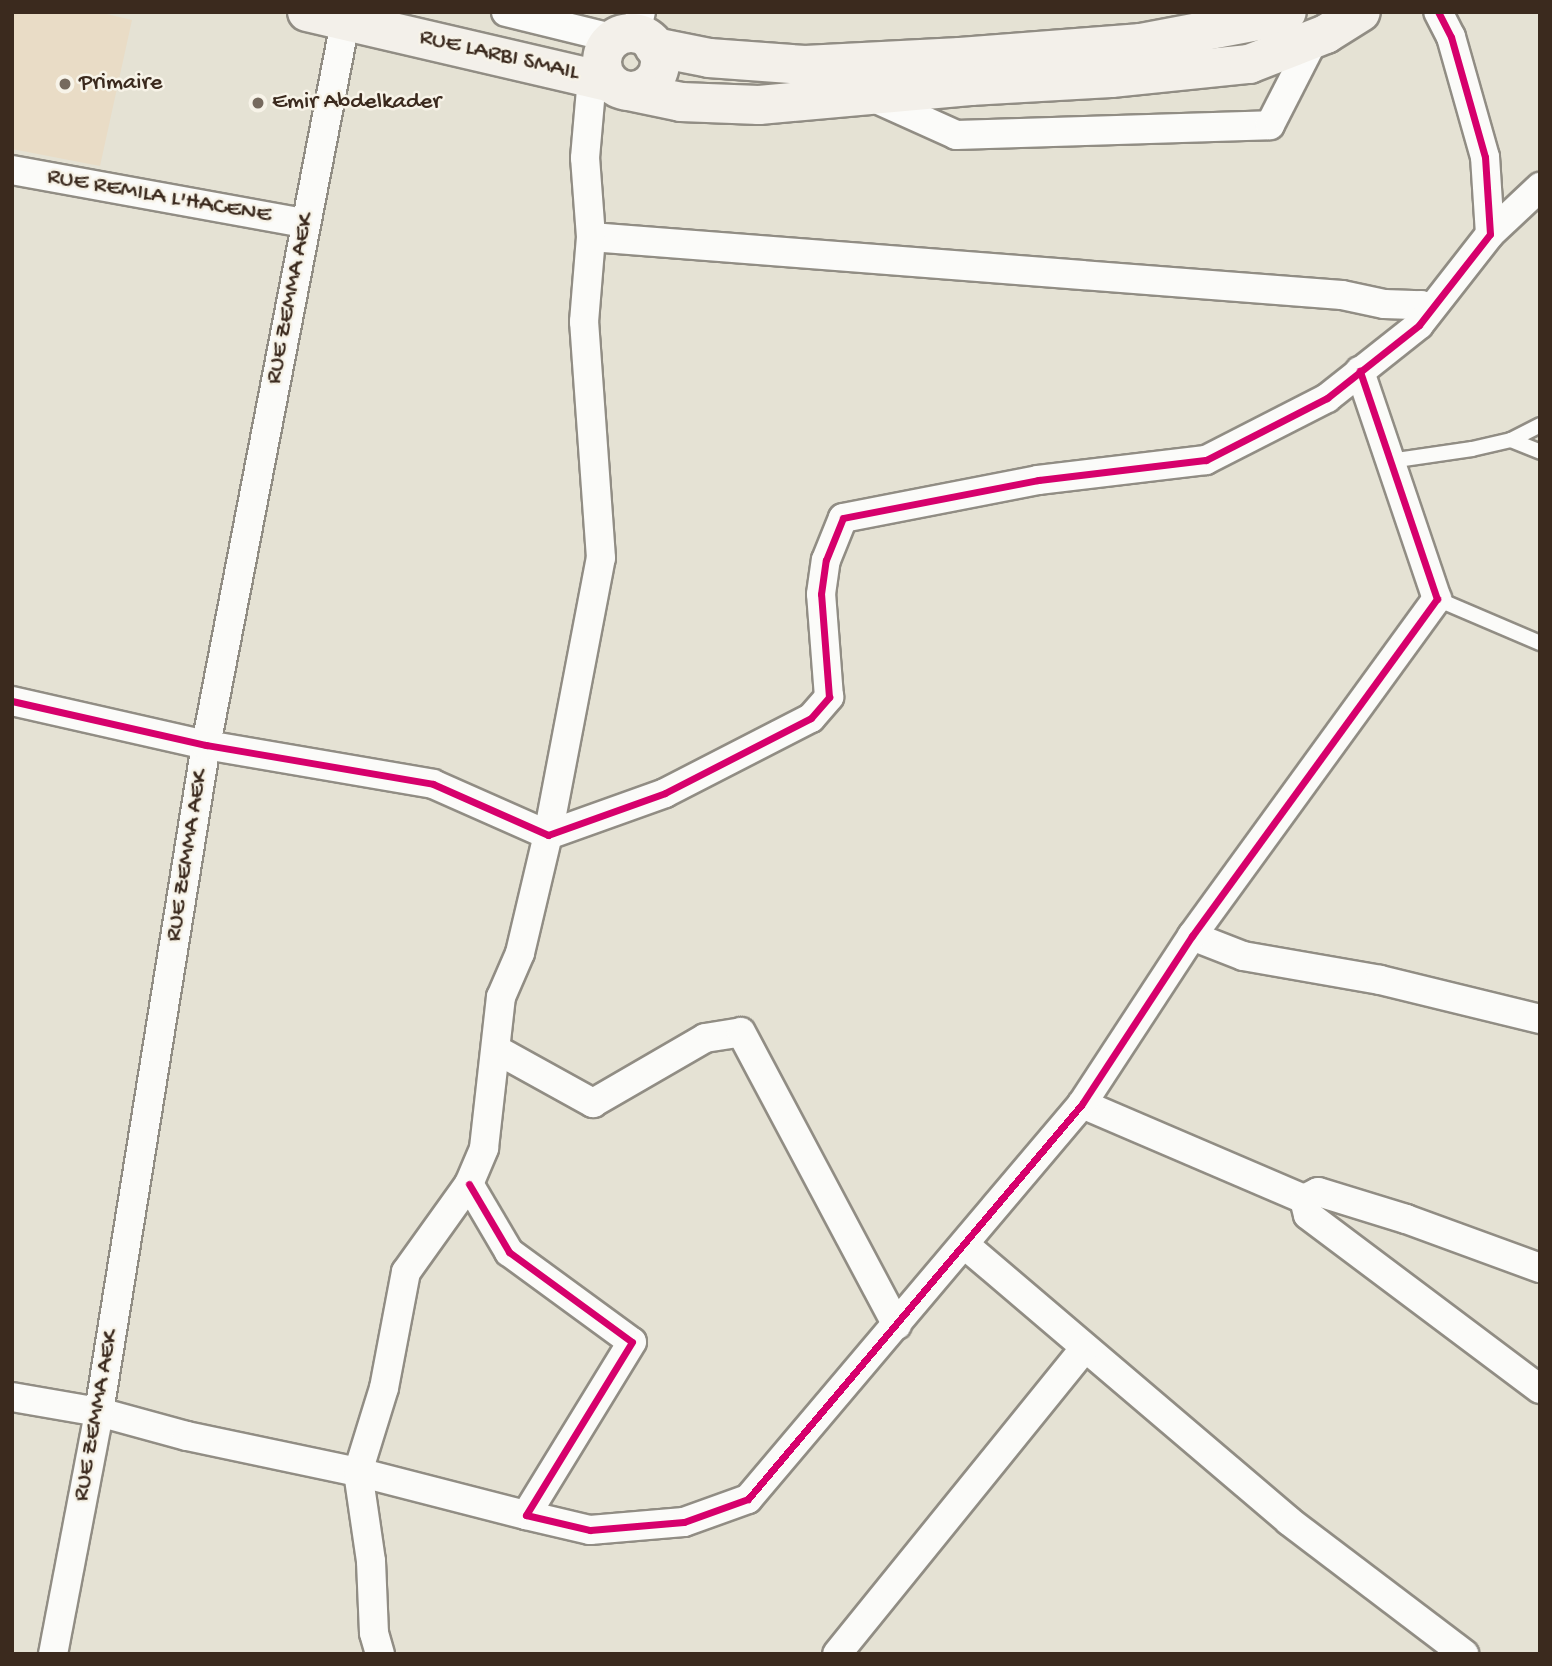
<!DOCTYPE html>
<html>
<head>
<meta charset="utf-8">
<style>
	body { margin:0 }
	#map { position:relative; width:1552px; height:1666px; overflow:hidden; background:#e5e2d4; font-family:"Gochi Hand",sans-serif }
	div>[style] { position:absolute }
	.built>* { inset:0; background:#e9dcc6 }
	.roads { filter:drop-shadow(2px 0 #918d84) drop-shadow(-2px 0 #918d84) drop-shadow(0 2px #918d84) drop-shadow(0 -2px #918d84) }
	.lane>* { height:14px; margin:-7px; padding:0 7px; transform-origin:7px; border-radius:7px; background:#fbfbf9 }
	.street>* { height:28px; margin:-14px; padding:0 14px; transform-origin:14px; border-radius:14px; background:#fbfbf9 }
	.secondary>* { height:38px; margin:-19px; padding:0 19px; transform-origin:19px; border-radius:19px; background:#f3f0ea }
	.secondary>.ring { margin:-19px; padding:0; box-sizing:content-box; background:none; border:38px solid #f3f0ea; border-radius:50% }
	.cycleway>* { height:7px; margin:-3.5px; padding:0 3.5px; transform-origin:3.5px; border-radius:3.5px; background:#d6006c }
	.dots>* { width:19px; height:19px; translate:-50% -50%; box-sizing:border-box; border:4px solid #f7f3e8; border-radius:50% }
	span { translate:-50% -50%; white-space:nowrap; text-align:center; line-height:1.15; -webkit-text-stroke:5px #f7f3e8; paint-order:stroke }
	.street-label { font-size:24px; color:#3b2a1e }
	.poi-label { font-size:24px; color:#3b2a1e }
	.left { translate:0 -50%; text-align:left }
	.frame { position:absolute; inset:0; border:14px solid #3b2a1e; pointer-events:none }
</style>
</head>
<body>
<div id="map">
	<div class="built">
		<i style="clip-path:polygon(12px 12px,98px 12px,132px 20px,100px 166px,12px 149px)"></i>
	</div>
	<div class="roads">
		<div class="lane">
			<i style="left:1511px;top:440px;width:33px;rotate:-27deg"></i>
			<i style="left:1390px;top:461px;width:83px;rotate:-8.3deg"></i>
			<i style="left:1472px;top:449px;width:40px;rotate:-13deg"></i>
			<i style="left:1511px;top:440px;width:31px;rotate:22deg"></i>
			<i style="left:1437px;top:599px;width:112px;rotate:23.1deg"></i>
		</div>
		<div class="street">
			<i style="left:506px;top:12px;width:109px;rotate:13.8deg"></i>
			<i style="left:636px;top:33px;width:22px;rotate:-77deg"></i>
			<i style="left:872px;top:97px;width:92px;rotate:24.3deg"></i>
			<i style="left:956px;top:135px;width:314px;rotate:-1.8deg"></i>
			<i style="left:1270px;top:125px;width:97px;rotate:-62.9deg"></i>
			<i style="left:12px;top:170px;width:298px;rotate:10.3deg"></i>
			<i style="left:1490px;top:234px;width:69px;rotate:-43.2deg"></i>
			<i style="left:591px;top:237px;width:753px;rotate:4.42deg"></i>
			<i style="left:1342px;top:295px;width:43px;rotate:12.1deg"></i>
			<i style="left:1384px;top:304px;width:37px;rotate:2deg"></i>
			<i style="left:1421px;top:305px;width:10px;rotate:17deg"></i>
			<i style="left:12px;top:701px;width:199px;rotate:12.8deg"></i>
			<i style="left:206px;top:745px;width:230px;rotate:9.7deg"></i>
			<i style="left:433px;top:784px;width:126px;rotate:23.9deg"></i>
			<i style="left:548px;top:835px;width:124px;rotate:-19.7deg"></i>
			<i style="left:665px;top:793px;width:164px;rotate:-27.2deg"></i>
			<i style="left:811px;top:718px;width:28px;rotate:-49deg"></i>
			<i style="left:829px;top:697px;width:103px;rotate:-94.4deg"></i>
			<i style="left:821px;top:594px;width:34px;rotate:-82deg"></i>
			<i style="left:826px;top:560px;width:45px;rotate:-68deg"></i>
			<i style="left:843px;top:518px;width:199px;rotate:-11deg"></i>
			<i style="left:1038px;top:480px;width:169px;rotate:-6.8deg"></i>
			<i style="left:1206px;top:460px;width:136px;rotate:-27.1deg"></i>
			<i style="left:1327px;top:398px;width:117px;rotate:-38.4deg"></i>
			<i style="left:1419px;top:325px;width:115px;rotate:-52deg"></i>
			<i style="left:1490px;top:234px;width:77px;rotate:-93.7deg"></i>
			<i style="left:1485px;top:157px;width:125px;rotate:-105.8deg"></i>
			<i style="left:1451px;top:37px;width:28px;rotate:-117deg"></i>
			<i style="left:1192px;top:936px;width:55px;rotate:21.4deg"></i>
			<i style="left:1243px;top:956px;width:139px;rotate:9.9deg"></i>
			<i style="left:1380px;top:980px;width:165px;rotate:13.7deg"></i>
			<i style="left:497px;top:1050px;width:110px;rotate:28.9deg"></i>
			<i style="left:593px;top:1103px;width:129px;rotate:-30.1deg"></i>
			<i style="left:705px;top:1038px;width:36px;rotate:-9deg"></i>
			<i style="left:741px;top:1032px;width:332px;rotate:62deg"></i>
			<i style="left:1082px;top:1104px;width:241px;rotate:23.2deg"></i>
			<i style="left:469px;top:1184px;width:79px;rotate:59.5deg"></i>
			<i style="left:509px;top:1252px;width:152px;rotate:36.2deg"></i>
			<i style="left:632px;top:1342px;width:203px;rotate:121.5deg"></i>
			<i style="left:526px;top:1515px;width:66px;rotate:13.2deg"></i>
			<i style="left:590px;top:1530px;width:94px;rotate:-4.9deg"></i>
			<i style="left:684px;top:1522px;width:68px;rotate:-19.8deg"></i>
			<i style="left:748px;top:1499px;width:517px;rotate:-49.78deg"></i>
			<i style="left:1082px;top:1104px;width:201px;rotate:-56.8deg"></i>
			<i style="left:1192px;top:936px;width:417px;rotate:-54deg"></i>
			<i style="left:1437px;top:599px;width:241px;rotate:-108.7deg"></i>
			<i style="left:965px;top:1245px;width:426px;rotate:40.4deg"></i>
			<i style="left:1289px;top:1521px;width:220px;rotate:37.2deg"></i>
			<i style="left:1540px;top:1268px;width:143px;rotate:-159.9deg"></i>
			<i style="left:1406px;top:1219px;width:92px;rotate:-162.9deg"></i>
			<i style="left:1318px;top:1192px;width:16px;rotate:153deg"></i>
			<i style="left:1304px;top:1199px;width:16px;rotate:76deg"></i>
			<i style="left:1308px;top:1215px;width:290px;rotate:36.9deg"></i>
			<i style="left:12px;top:1397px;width:88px;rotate:9.8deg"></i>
			<i style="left:99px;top:1412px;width:91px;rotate:15.3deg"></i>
			<i style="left:187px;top:1436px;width:175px;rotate:11.9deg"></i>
			<i style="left:358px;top:1472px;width:173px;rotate:14.4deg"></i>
			<i style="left:53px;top:1654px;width:246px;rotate:-79.2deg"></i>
			<i style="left:99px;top:1412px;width:676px;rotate:-80.89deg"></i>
			<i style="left:206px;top:745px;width:746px;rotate:-79.11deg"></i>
			<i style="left:380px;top:1654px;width:22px;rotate:-106deg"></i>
			<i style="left:374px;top:1633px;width:72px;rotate:-92.4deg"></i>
			<i style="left:371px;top:1561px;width:90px;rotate:-98.3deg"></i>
			<i style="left:358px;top:1472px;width:88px;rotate:-72.8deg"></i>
			<i style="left:384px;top:1388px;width:118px;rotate:-79.3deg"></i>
			<i style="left:406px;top:1272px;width:108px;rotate:-54.4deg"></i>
			<i style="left:469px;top:1184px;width:39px;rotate:-67deg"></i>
			<i style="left:484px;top:1148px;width:152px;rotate:-83.6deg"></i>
			<i style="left:501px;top:997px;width:48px;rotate:-66.6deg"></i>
			<i style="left:520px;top:953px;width:121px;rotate:-76.7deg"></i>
			<i style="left:548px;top:835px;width:282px;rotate:-79.2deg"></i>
			<i style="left:601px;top:558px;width:237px;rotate:-94.1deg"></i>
			<i style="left:584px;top:322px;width:85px;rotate:-85.3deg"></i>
			<i style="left:591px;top:237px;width:79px;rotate:-94.3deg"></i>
			<i style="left:585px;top:158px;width:80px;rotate:-85deg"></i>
			<i style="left:592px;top:78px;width:12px;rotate:-20deg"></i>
			<i style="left:837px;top:1654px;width:394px;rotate:-51deg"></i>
		</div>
		<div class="secondary">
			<i style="left:307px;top:12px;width:310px;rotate:13.1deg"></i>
			<i class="ring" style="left:602px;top:33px;width:20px;height:20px"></i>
			<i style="left:654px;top:47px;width:56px;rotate:11.3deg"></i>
			<i style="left:709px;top:58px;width:96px;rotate:4.2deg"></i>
			<i style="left:805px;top:65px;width:155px;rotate:-3deg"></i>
			<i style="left:960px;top:57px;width:182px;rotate:-4.4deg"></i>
			<i style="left:1141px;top:43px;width:140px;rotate:-10.7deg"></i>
			<i style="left:1279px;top:17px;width:9px;rotate:-32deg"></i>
			<i style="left:628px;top:91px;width:54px;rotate:11.7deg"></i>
			<i style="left:681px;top:102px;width:78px;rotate:2.2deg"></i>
			<i style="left:759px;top:105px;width:212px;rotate:-5.1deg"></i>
			<i style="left:970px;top:86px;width:141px;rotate:-3.2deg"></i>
			<i style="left:1111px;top:78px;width:139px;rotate:-5.8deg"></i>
			<i style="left:1249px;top:64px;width:83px;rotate:-21.3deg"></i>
			<i style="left:1326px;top:34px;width:41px;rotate:-32.2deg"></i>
		</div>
	</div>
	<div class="cycleway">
		<i style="left:12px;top:701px;width:199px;rotate:12.8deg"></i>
		<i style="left:206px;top:745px;width:230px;rotate:9.7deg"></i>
		<i style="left:433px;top:784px;width:126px;rotate:23.9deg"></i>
		<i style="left:548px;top:835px;width:124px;rotate:-19.7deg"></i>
		<i style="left:665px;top:793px;width:164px;rotate:-27.2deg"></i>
		<i style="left:811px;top:718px;width:28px;rotate:-49deg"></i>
		<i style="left:829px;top:697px;width:103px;rotate:-94.4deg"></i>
		<i style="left:821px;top:594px;width:34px;rotate:-82deg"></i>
		<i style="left:826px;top:560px;width:45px;rotate:-68deg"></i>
		<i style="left:843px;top:518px;width:199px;rotate:-11deg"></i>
		<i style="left:1038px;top:480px;width:169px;rotate:-6.8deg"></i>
		<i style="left:1206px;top:460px;width:136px;rotate:-27.1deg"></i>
		<i style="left:1327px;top:398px;width:117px;rotate:-38.4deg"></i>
		<i style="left:1419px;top:325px;width:115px;rotate:-52deg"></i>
		<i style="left:1490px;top:234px;width:77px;rotate:-93.7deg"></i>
		<i style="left:1485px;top:157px;width:125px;rotate:-105.8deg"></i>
		<i style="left:1451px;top:37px;width:28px;rotate:-117deg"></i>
		<i style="left:469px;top:1184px;width:79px;rotate:59.5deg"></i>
		<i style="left:509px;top:1252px;width:152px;rotate:36.2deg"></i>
		<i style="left:632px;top:1342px;width:203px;rotate:121.5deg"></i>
		<i style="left:526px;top:1515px;width:66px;rotate:13.2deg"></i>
		<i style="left:590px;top:1530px;width:94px;rotate:-4.9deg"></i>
		<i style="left:684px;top:1522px;width:68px;rotate:-19.8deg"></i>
		<i style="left:748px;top:1499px;width:517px;rotate:-49.78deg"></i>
		<i style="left:1082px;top:1104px;width:201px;rotate:-56.8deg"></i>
		<i style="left:1192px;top:936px;width:417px;rotate:-54deg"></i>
		<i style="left:1437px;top:599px;width:241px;rotate:-108.7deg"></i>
	</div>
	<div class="dots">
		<i style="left:65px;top:84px;background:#766a5e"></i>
		<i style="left:258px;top:103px;background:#766a5e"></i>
	</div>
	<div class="street-label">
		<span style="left:499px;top:56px;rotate:13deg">RUE LARBI SMAIL</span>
		<span style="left:159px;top:197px;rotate:10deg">RUE REMILA L'HACENE</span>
		<span style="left:291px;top:299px;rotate:-79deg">RUE ZEMMA AEK</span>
		<span style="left:188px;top:856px;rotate:-81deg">RUE ZEMMA AEK</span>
		<span style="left:97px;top:1416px;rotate:-80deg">RUE ZEMMA AEK</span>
	</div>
	<div class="poi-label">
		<span class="left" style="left:79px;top:84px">Primaire</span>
		<span class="left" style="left:272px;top:103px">Emir Abdelkader</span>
	</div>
	<div class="frame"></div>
</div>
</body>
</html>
